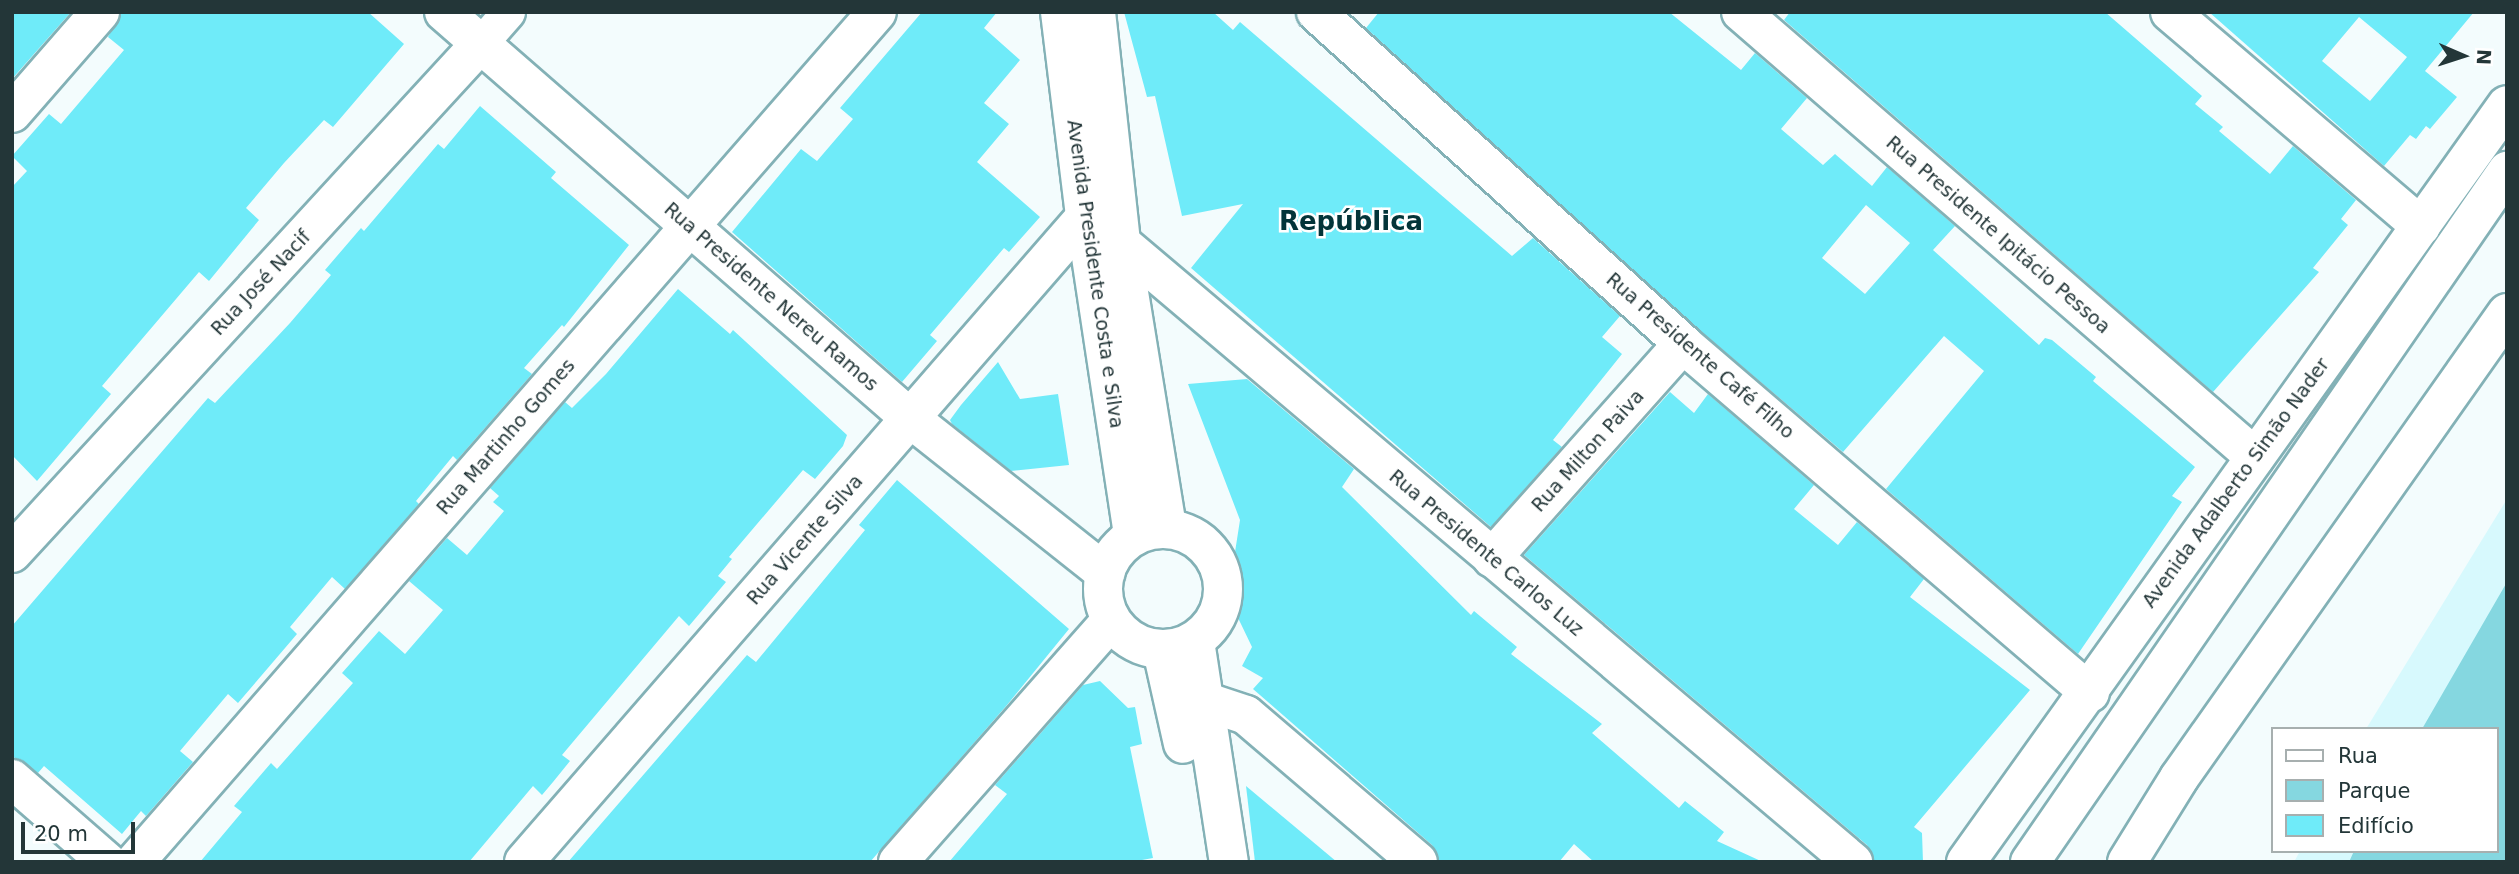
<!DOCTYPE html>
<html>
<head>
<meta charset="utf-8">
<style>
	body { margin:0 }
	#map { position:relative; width:2519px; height:874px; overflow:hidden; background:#f3fcfd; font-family:"DejaVu Sans",sans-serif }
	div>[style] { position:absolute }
	.built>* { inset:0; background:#d7f9fd }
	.green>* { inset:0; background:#85d7e0 }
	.building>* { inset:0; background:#6febf9 }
	.roads { filter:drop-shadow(2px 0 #83b1b6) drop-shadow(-2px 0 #83b1b6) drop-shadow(0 2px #83b1b6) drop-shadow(0 -2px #83b1b6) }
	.pedestrian>* { height:33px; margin:-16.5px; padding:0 16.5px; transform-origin:16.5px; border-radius:16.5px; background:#fff }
	.minor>* { height:38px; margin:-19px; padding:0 19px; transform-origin:19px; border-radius:19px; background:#fff }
	.tertiary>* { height:38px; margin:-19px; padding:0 19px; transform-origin:19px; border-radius:19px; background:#fff }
	.tertiary>.ring { margin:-19px; padding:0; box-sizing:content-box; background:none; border:38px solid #fff; border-radius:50% }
	.secondary>* { height:38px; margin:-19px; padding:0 19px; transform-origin:19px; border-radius:19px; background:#fff }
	span { translate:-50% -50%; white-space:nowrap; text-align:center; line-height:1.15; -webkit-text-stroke:5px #fff; paint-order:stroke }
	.street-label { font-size:19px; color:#233638 }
	.district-label { font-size:26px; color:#033439; font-weight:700 }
	.frame { position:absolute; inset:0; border:14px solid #233638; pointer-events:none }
	.legend { position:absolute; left:2271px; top:727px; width:228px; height:126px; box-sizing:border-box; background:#fff; border:2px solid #a7afaf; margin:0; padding:9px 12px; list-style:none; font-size:21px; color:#233638 }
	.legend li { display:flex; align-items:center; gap:14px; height:35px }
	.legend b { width:35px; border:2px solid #a7afaf }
	.north { position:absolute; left:2428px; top:21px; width:70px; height:70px; -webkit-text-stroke:5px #fff; paint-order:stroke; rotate:93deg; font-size:19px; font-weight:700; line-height:28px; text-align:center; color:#233638 }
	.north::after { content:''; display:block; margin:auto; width:24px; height:32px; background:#233638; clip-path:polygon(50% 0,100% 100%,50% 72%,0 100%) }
	.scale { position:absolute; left:21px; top:822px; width:114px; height:32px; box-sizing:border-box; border:4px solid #233638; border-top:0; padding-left:9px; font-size:21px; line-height:24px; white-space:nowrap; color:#233638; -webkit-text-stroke:5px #fff; paint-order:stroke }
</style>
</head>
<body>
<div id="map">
	<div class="built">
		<i style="clip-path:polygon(2507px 499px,2507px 862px,2294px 862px,2300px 851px,2496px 851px,2496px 729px,2366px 729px)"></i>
	</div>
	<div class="green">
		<i style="clip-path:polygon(2507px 582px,2507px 862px,2349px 862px,2354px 851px,2496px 851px,2496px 729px,2422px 729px)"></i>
	</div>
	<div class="building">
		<i style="clip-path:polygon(12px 12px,71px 12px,12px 79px)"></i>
		<i style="clip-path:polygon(121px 12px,368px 12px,404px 44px,333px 127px,324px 120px,284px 163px,246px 208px,259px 220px,209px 281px,199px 272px,102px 386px,111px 394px,37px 481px,12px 455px,12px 187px,27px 171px,12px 156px,49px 114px,61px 124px,124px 50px,108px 37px)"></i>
		<i style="clip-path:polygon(922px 12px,997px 12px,984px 28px,1020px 60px,984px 103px,1009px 124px,977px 162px,1040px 217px,1009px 252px,1004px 248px,930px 335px,937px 341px,902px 382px,732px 232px,801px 149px,817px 161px,853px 119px,840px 108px)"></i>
		<i style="clip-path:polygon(1124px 12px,1213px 12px,1233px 30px,1240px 22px,1512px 256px,1533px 238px,1620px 316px,1602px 337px,1622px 354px,1553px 440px,1562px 447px,1491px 527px,1191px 268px,1243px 204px,1182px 216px,1155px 96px,1147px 97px)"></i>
		<i style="clip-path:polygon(evenodd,1379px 12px,1669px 12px,1741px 70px,1755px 53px,1807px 98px,1781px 129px,1823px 165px,1835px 154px,1872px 186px,1887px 167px,1955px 226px,1933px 250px,2039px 345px,2045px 338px,2052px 340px,2096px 377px,2093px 381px,2195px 467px,2172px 496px,2182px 502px,2078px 654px,1886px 489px,1984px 371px,1944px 336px,1843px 452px,1697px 328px,1366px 28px,1379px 12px,1866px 205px,1910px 243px,1865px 294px,1822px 258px,1866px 205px)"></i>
		<i style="clip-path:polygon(1790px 12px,2105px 12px,2202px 96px,2195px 104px,2223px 127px,2219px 131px,2270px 174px,2293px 146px,2356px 200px,2341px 219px,2348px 225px,2313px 268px,2319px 272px,2213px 392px,1784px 20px)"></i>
		<i style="clip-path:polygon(evenodd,2209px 12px,2474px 12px,2425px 71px,2457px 97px,2430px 129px,2426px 126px,2416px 139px,2410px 135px,2384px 166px,2209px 12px,2359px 17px,2407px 57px,2370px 101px,2322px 61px,2359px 17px)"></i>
		<i style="clip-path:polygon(480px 106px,556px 172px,551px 178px,629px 245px,564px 327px,562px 325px,524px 368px,532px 374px,457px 460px,453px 456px,416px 501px,419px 504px,345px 589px,332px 577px,290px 627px,297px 634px,238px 703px,228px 694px,180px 751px,193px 762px,146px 816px,141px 811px,122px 834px,44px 766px,38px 773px,12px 756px,12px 626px,208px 398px,215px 403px,290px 323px,331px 275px,325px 270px,361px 228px,364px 231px,438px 144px,444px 149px)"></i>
		<i style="clip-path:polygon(678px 289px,730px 334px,733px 330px,847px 435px,843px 446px,815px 479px,803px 470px,729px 557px,732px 559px,718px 576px,726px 582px,689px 626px,679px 616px,562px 755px,570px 761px,553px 782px,542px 795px,533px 786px,469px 862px,200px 862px,242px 812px,234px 806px,271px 763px,277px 769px,353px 683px,342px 673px,379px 631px,405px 654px,443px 610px,409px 581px,447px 538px,467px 555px,504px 511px,493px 502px,499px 496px,490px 488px,565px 402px,572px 408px,606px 374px)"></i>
		<i style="clip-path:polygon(998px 362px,1020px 399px,1058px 394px,1069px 465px,1011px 471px,952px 424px,950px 420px,961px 405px)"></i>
		<i style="clip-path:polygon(1247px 379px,1354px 469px,1342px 487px,1471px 615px,1474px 611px,1517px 647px,1511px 654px,1602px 724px,1592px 733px,1679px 808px,1685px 801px,1724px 832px,1717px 841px,1763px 862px,1594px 862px,1574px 844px,1559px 862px,1439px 862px,1432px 845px,1253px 689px,1263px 678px,1242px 666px,1252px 647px,1228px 597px,1240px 520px,1188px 384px)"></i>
		<i style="clip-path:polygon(1670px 392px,1694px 413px,1708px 394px,1814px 485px,1794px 509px,1838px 545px,1857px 522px,1924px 579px,1910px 597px,2030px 690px,1914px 827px,1922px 833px,1923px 862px,1874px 862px,1867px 845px,1524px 555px)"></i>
		<i style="clip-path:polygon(897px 480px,1069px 629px,1007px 705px,870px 862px,568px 862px,747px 655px,756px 662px,865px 530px,859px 525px)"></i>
		<i style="clip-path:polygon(1100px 681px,1128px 708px,1135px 707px,1142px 744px,1130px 747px,1153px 858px,1131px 862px,949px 862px,1007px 794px,995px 785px,1083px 685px)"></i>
		<i style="clip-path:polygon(1246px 786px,1337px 862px,1255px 862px)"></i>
	</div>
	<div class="roads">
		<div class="pedestrian">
			<i style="left:481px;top:43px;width:41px;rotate:-48.9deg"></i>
		</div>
		<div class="minor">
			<i style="left:444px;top:12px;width:619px;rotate:41.07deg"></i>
			<i style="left:911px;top:419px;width:248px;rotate:38.4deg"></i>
			<i style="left:1316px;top:12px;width:495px;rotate:42.1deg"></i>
			<i style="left:1683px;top:344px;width:536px;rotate:40.61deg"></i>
			<i style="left:1741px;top:12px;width:680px;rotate:40.88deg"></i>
			<i style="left:2170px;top:12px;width:330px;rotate:40.5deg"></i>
			<i style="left:12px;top:113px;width:134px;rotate:-48.9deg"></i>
			<i style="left:1121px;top:243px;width:959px;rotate:40.22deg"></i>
			<i style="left:12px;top:553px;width:693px;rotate:-47.4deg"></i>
			<i style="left:1492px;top:558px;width:287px;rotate:-48.3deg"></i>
			<i style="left:1174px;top:698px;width:27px;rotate:4deg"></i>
			<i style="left:1201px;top:700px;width:47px;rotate:18.4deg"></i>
			<i style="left:1246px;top:715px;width:226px;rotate:40.5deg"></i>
			<i style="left:12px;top:779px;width:126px;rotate:41.1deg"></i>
			<i style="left:135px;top:862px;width:1128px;rotate:-48.88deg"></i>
			<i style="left:524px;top:862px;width:855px;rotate:-48.98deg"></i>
			<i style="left:898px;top:862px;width:322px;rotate:-48.6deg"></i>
		</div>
		<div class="tertiary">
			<i style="left:1060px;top:12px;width:207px;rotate:83deg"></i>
			<i style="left:1085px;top:217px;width:323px;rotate:81.4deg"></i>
			<i style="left:1096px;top:12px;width:232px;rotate:83.8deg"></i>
			<i style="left:1121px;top:243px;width:289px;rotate:80.8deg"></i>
			<i class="ring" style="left:1103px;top:529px;width:82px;height:82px"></i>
			<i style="left:1195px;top:641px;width:224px;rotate:81.3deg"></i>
			<i style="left:1162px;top:650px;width:96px;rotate:77.4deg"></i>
			<i style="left:1966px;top:862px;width:930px;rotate:-54.45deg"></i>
		</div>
		<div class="secondary">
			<i style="left:2030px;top:862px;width:840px;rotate:-55.38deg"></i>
			<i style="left:2127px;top:862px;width:99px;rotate:-58.2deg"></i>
			<i style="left:2179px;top:778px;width:569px;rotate:-54.8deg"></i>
		</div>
	</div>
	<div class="street-label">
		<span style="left:1998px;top:235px;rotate:41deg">Rua Presidente Ipitácio Pessoa</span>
		<span style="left:1095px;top:274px;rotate:82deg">Avenida Presidente Costa e Silva</span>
		<span style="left:261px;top:283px;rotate:-47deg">Rua José Nacif</span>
		<span style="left:771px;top:297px;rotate:41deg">Rua Presidente Nereu Ramos</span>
		<span style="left:1700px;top:356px;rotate:41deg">Rua Presidente Café Filho</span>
		<span style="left:506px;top:437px;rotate:-49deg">Rua Martinho Gomes</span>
		<span style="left:1588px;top:451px;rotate:-48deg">Rua Milton Paiva</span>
		<span style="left:2236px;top:483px;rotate:-54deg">Avenida Adalberto Simão Nader</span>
		<span style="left:805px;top:540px;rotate:-49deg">Rua Vicente Silva</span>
		<span style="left:1486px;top:553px;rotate:40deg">Rua Presidente Carlos Luz</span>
	</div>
	<div class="district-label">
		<span style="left:1351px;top:222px">República</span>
	</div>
	<div class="frame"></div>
	<ul class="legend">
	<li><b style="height:9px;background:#fff"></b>Rua</li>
	<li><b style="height:19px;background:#85d7e0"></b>Parque</li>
	<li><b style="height:19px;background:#6febf9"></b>Edifício</li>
	</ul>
	<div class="north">N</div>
	<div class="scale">20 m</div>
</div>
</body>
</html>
